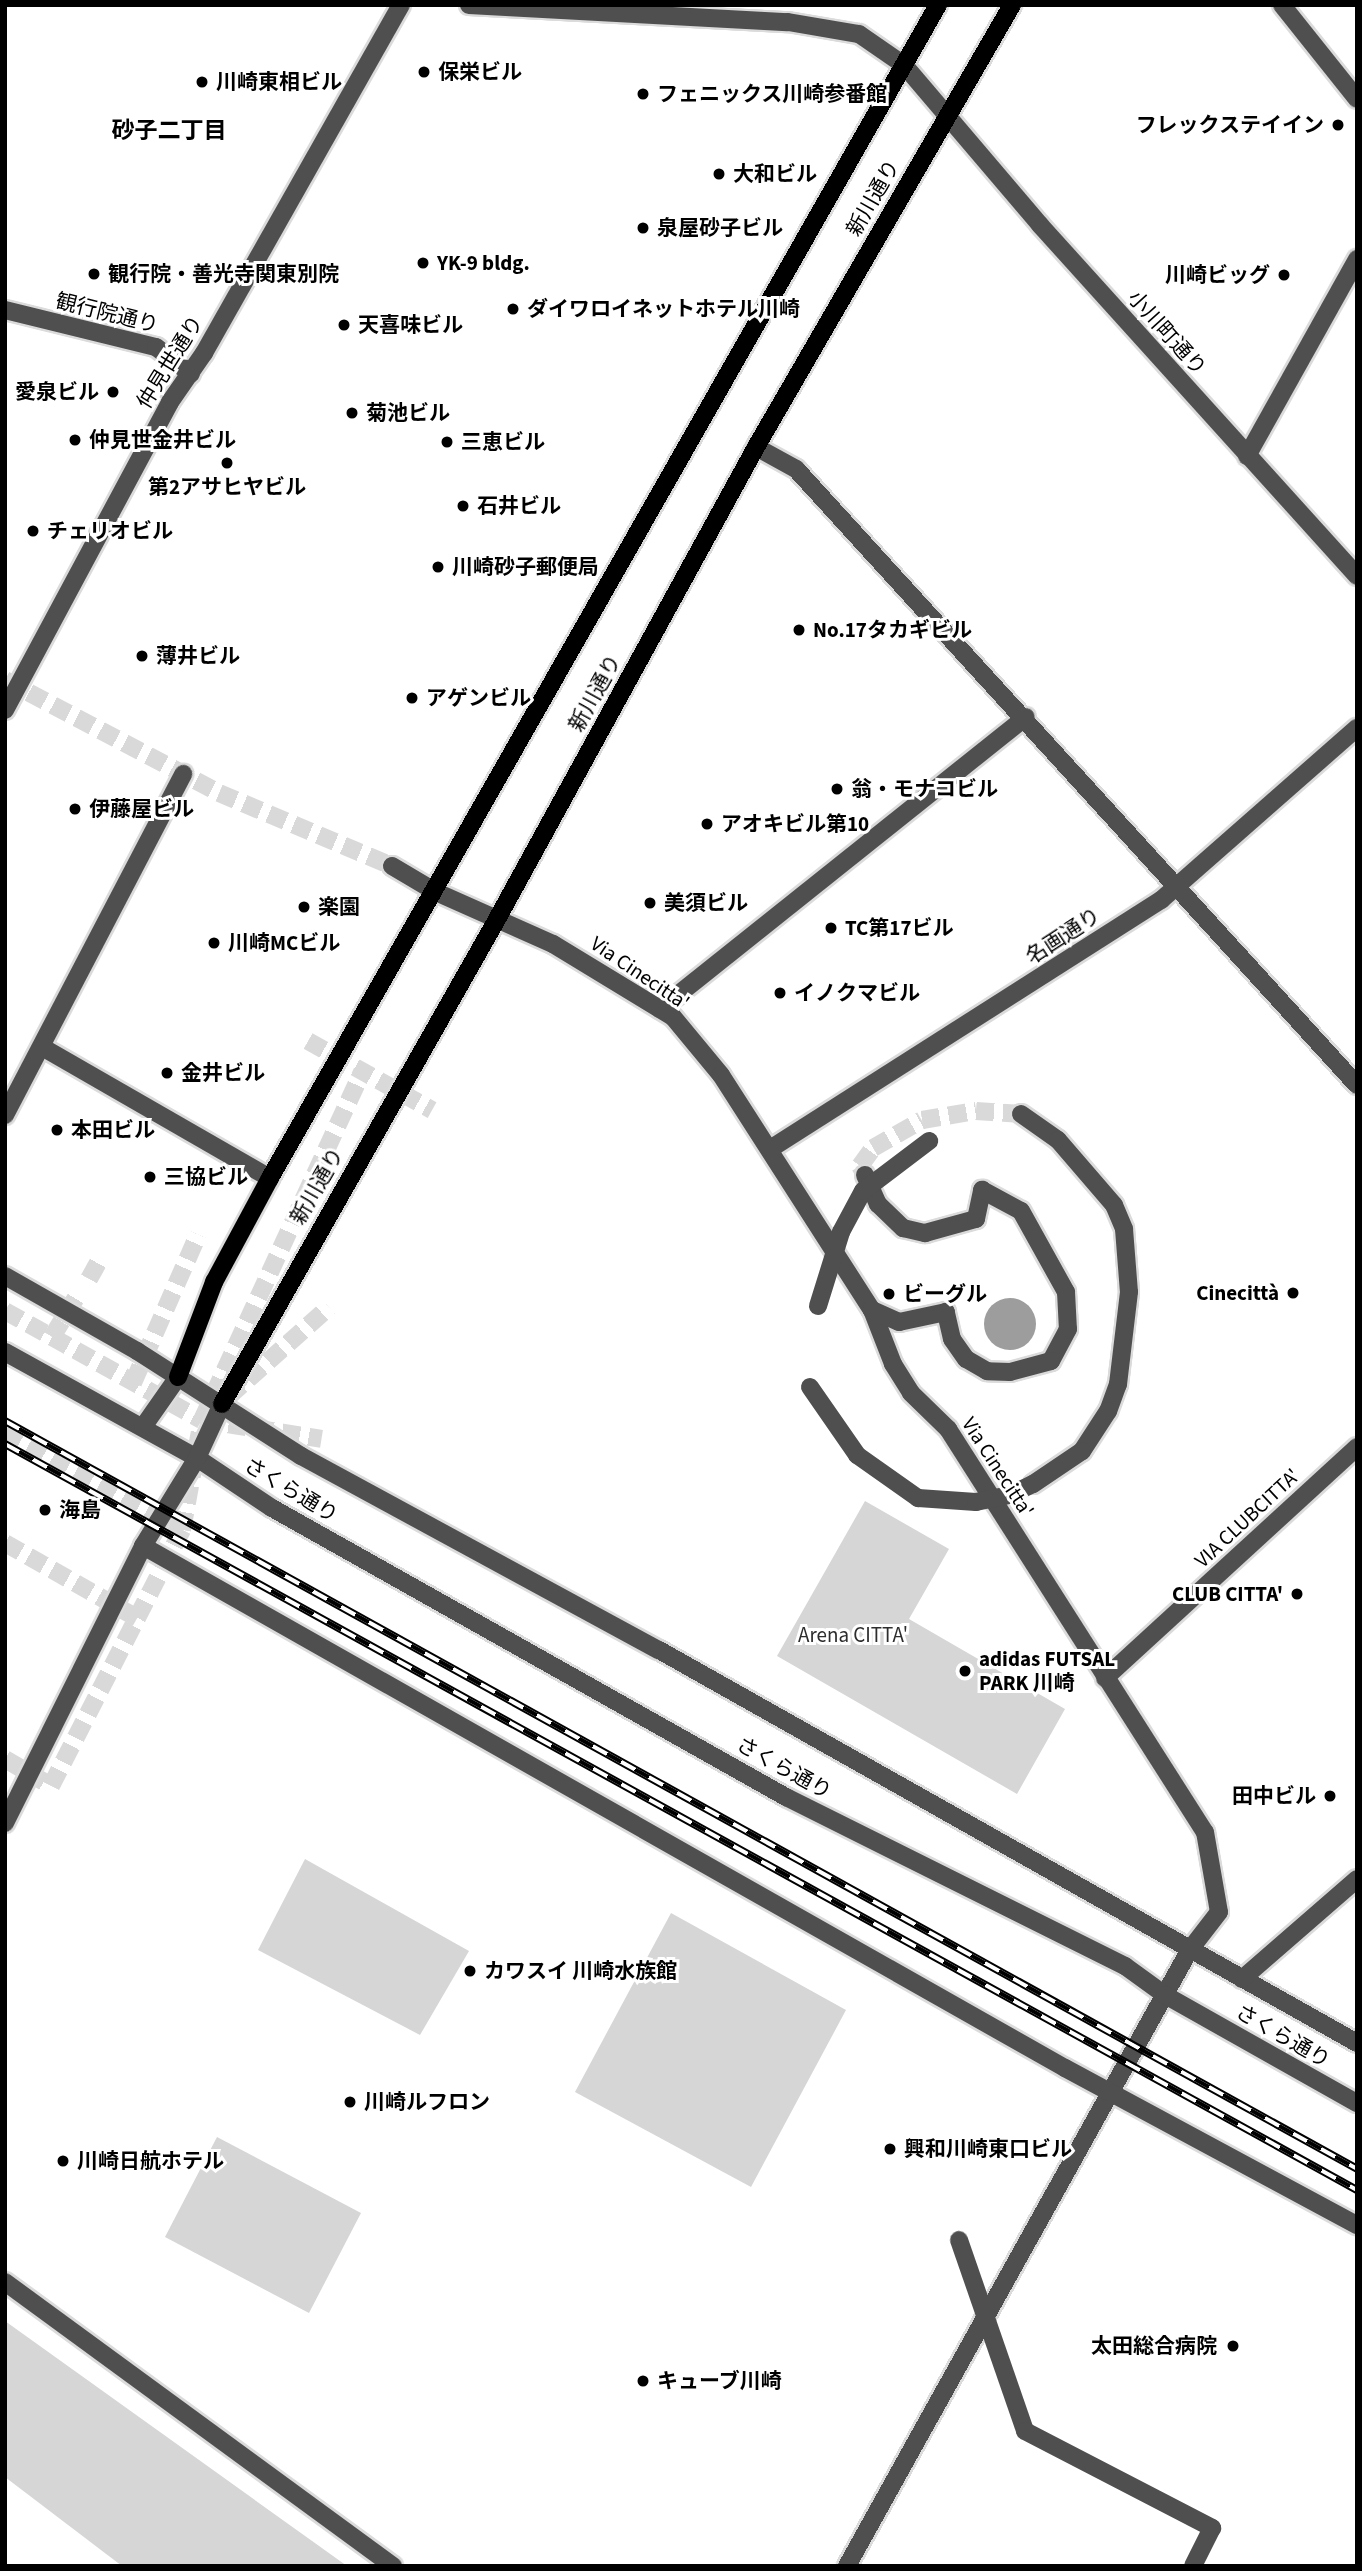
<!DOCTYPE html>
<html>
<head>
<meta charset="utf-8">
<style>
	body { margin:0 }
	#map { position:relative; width:1362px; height:2571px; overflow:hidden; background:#fff; font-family:"Source Sans 3","Noto Sans JP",sans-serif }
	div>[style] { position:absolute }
	.green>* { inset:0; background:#d6d6d6 }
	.water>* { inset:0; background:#9d9d9d }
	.round { border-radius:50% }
	.minor-tunnel>* { height:18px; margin-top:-9px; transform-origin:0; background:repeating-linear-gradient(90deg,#d9d9d9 0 18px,transparent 0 27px) }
	.roads { filter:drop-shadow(2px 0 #dbdbdb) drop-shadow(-2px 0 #dbdbdb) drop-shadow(0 2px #dbdbdb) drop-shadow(0 -2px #dbdbdb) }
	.minor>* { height:18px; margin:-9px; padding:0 9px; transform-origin:9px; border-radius:9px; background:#4f4f4f }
	.major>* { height:18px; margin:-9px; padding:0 9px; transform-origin:9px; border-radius:9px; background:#000 }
	.rail>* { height:8px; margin-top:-4px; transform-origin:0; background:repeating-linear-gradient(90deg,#fff 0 16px,#000 0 32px); box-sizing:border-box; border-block:2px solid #000 }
	.minor-bridge>* { height:18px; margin:-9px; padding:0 9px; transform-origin:9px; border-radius:9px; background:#4f4f4f }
	.dots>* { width:19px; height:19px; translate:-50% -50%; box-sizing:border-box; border:4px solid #fff; border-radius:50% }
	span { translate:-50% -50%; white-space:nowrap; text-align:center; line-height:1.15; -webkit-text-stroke:6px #fff; paint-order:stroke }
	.poi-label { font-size:21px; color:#000; font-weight:700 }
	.left { translate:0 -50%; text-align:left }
	.right { translate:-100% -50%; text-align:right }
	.street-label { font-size:21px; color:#000 }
	.park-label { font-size:21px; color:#2d2d2d }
	.neighbourhood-label { font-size:23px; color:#000; font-weight:700 }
	.frame { position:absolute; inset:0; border:7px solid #000; pointer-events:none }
</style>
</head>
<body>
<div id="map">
	<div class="green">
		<i style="clip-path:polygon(865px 1501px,949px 1549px,909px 1619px,1065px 1709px,1017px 1794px,777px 1656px)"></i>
		<i style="clip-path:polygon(305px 1859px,469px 1951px,420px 2035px,258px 1950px)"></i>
		<i style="clip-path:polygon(671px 1913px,846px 2010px,751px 2187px,575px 2092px)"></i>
		<i style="clip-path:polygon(217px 2137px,361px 2213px,309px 2313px,165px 2237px)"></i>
		<i style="clip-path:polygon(5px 2321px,347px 2566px,122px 2566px,5px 2477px)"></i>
	</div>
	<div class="water">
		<i class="round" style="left:984px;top:1298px;width:52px;height:52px"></i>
	</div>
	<div class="minor-tunnel">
		<i style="left:5px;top:680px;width:242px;rotate:27.8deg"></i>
		<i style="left:219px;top:793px;width:188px;rotate:22.9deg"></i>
		<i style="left:308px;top:1041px;width:142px;rotate:29.1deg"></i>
		<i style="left:865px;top:1175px;width:10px;rotate:-119deg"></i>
		<i style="left:860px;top:1166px;width:22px;rotate:-54deg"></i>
		<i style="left:873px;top:1148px;width:56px;rotate:-29.7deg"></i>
		<i style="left:922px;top:1120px;width:55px;rotate:-9.5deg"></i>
		<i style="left:976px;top:1111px;width:45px;rotate:3.8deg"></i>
		<i style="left:89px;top:1279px;width:21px;rotate:-61deg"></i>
		<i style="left:5px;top:1311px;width:225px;rotate:29deg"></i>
		<i style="left:202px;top:1420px;width:121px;rotate:9deg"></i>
		<i style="left:52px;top:1337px;width:48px;rotate:-58.6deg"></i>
		<i style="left:133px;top:1383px;width:162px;rotate:-66.3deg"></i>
		<i style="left:228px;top:1397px;width:135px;rotate:-41.7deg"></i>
		<i style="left:5px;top:1432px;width:202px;rotate:29deg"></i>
		<i style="left:5px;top:1543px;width:152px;rotate:29.6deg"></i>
		<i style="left:5px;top:1759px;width:53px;rotate:30.4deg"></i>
		<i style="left:51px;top:1786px;width:288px;rotate:-62.9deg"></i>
		<i style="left:182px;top:1530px;width:112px;rotate:-79.7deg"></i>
		<i style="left:202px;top:1420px;width:383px;rotate:-65.3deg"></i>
	</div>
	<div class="roads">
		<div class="minor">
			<i style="left:469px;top:5px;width:319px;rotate:3.1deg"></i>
			<i style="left:788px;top:22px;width:72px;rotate:9.6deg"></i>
			<i style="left:859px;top:34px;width:55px;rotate:34.6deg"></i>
			<i style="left:904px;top:65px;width:210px;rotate:49.6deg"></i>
			<i style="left:1040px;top:225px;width:473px;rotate:47.9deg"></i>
			<i style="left:1282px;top:5px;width:120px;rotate:51.4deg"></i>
			<i style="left:5px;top:310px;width:155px;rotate:13.8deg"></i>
			<i style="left:156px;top:347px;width:44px;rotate:37.6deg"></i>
			<i style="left:756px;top:447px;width:46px;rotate:28.8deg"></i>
			<i style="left:796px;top:469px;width:833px;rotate:47.68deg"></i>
			<i style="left:1247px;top:456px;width:226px;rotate:-60.8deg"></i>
			<i style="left:5px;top:710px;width:349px;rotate:-61.8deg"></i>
			<i style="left:170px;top:402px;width:60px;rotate:-55.2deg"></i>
			<i style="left:204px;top:353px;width:400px;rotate:-60.5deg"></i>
			<i style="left:392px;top:866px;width:51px;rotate:30.6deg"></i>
			<i style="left:436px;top:892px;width:128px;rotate:24deg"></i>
			<i style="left:553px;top:944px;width:140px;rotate:31.3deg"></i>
			<i style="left:673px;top:1017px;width:75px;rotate:50.4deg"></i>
			<i style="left:721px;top:1075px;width:279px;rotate:57.3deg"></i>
			<i style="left:872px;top:1310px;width:58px;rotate:68.7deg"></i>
			<i style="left:893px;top:1364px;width:34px;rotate:58deg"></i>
			<i style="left:911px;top:1393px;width:52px;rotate:44.2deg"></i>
			<i style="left:948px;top:1429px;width:478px;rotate:57.5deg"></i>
			<i style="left:1205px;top:1832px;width:81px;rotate:80.1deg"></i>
			<i style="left:1219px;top:1912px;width:49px;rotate:127.6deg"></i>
			<i style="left:1189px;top:1951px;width:704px;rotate:119.08deg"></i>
			<i style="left:660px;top:1009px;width:468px;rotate:-38.6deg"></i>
			<i style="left:42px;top:1047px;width:263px;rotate:29.9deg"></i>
			<i style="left:1021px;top:1114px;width:45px;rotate:35.1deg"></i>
			<i style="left:1058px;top:1140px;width:86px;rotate:49.3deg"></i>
			<i style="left:1114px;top:1205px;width:26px;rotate:67deg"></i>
			<i style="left:1124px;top:1229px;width:63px;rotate:85.5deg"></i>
			<i style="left:1129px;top:1292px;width:93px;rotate:96.8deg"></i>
			<i style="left:1118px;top:1384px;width:29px;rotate:110deg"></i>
			<i style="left:1108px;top:1411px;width:48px;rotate:123deg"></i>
			<i style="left:1082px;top:1451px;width:59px;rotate:146deg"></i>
			<i style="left:5px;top:1115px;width:385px;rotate:-62.4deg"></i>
			<i style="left:770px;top:1149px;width:464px;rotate:-32.5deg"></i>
			<i style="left:1161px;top:900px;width:261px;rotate:-41.3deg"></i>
			<i style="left:865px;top:1175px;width:32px;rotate:66deg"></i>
			<i style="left:878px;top:1204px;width:35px;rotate:44deg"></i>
			<i style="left:903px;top:1228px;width:23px;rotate:13deg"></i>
			<i style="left:925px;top:1233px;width:53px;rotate:-15.4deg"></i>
			<i style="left:976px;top:1219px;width:30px;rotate:-78deg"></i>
			<i style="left:982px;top:1190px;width:44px;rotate:28.3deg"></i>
			<i style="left:1021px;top:1211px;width:93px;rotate:60.9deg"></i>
			<i style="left:1066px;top:1292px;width:37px;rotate:87deg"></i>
			<i style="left:1068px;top:1329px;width:36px;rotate:118deg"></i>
			<i style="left:1051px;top:1361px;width:42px;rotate:165deg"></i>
			<i style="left:1010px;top:1372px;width:23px;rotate:-178deg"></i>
			<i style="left:987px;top:1371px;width:24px;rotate:-150deg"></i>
			<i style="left:966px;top:1359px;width:24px;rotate:-125deg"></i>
			<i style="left:952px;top:1339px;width:28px;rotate:-103deg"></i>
			<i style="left:946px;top:1312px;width:48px;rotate:168deg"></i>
			<i style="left:899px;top:1322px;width:30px;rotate:-156deg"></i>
			<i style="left:5px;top:1276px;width:152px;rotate:29.6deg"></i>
			<i style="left:137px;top:1351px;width:195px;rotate:32.6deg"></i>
			<i style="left:301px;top:1456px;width:407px;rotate:28.5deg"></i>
			<i style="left:659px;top:1650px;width:801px;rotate:29.38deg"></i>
			<i style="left:5px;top:1352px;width:219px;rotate:28.9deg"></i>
			<i style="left:197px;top:1458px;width:90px;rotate:33.7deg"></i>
			<i style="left:272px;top:1508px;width:590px;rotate:29.35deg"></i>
			<i style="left:786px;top:1797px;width:379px;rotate:26.5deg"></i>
			<i style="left:1125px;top:1966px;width:49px;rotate:35.9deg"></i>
			<i style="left:1165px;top:1995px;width:220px;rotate:29.4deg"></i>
			<i style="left:143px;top:1427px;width:61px;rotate:-55deg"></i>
			<i style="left:143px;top:1546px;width:1060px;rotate:29.52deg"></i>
			<i style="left:1065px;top:2068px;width:332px;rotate:28.3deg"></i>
			<i style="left:1105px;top:1678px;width:342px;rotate:-42.5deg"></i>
			<i style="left:5px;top:1823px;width:309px;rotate:-63.5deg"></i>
			<i style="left:143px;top:1546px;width:103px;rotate:-58.5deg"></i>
			<i style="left:197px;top:1458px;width:60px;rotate:-65.2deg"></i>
			<i style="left:1242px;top:1979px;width:152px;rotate:-41deg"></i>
			<i style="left:5px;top:2282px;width:481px;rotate:36.2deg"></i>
		</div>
		<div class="major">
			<i style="left:178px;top:1377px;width:102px;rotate:-69.2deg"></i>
			<i style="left:214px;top:1282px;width:118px;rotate:-61.7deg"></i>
			<i style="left:270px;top:1178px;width:1350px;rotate:-60.34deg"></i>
			<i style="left:222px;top:1404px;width:555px;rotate:-60.43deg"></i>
			<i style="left:496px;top:921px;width:541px;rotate:-61.25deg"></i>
			<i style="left:756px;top:447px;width:511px;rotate:-59.92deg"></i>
		</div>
	</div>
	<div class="rail">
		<i style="left:5px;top:1421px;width:1545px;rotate:28.95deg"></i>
		<i style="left:5px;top:1444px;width:1544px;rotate:28.89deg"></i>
	</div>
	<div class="minor-bridge">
		<i style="left:818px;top:1306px;width:77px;rotate:-72.7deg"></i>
		<i style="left:841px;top:1232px;width:47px;rotate:-61.8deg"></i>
		<i style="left:863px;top:1191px;width:83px;rotate:-37.1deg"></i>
		<i style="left:810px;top:1387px;width:83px;rotate:55.3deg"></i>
		<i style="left:857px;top:1455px;width:75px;rotate:35.2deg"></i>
		<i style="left:918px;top:1498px;width:58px;rotate:3.9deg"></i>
		<i style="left:976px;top:1502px;width:35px;rotate:-12deg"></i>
		<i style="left:1010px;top:1495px;width:25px;rotate:-26deg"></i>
		<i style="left:959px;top:2240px;width:202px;rotate:70.9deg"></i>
		<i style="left:1025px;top:2431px;width:211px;rotate:27.4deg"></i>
		<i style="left:1212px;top:2528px;width:42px;rotate:116.6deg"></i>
	</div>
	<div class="dots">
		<i style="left:424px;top:72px;background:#000"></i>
		<i style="left:202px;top:82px;background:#000"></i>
		<i style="left:643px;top:94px;background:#000"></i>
		<i style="left:1338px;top:125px;background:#000"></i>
		<i style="left:719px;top:174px;background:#000"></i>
		<i style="left:643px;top:228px;background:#000"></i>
		<i style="left:423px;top:263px;background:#000"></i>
		<i style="left:94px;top:274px;background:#000"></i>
		<i style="left:1284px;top:275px;background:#000"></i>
		<i style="left:513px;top:309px;background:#000"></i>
		<i style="left:344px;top:325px;background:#000"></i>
		<i style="left:113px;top:392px;background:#000"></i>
		<i style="left:352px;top:413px;background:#000"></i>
		<i style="left:75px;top:440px;background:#000"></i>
		<i style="left:447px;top:442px;background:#000"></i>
		<i style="left:227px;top:463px;background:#000"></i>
		<i style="left:463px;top:506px;background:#000"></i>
		<i style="left:33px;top:531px;background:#000"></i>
		<i style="left:438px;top:567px;background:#000"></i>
		<i style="left:799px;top:630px;background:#000"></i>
		<i style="left:142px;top:656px;background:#000"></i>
		<i style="left:412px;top:698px;background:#000"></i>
		<i style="left:837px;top:789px;background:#000"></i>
		<i style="left:75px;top:809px;background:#000"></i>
		<i style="left:707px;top:824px;background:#000"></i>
		<i style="left:650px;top:903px;background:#000"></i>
		<i style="left:304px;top:907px;background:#000"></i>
		<i style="left:831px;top:928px;background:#000"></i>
		<i style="left:214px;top:943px;background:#000"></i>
		<i style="left:780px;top:993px;background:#000"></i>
		<i style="left:167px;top:1073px;background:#000"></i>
		<i style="left:57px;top:1130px;background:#000"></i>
		<i style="left:150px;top:1177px;background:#000"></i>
		<i style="left:1293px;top:1293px;background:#000"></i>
		<i style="left:889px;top:1294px;background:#000"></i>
		<i style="left:45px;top:1510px;background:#000"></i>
		<i style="left:1297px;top:1594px;background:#000"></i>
		<i style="left:965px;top:1671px;background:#000"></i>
		<i style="left:1330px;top:1796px;background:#000"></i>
		<i style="left:470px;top:1971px;background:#000"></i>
		<i style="left:350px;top:2102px;background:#000"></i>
		<i style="left:890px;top:2149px;background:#000"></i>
		<i style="left:63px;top:2161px;background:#000"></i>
		<i style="left:1233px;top:2346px;background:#000"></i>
		<i style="left:643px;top:2381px;background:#000"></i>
	</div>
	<div class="poi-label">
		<span class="left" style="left:438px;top:72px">保栄ビル</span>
		<span class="left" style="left:216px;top:82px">川崎東相ビル</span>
		<span class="left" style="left:657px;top:94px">フェニックス川崎参番館</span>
		<span class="right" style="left:1324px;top:125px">フレックステイイン</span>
		<span class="left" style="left:733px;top:174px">大和ビル</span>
		<span class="left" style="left:657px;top:228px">泉屋砂子ビル</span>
		<span class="left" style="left:437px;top:263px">YK-9 bldg.</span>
		<span class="left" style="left:108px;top:274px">観行院・善光寺関東別院</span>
		<span class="right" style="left:1270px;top:275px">川崎ビッグ</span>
		<span class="left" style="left:527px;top:309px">ダイワロイネットホテル川崎</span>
		<span class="left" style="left:358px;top:325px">天喜味ビル</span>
		<span class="right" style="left:99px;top:392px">愛泉ビル</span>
		<span class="left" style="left:366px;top:413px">菊池ビル</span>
		<span class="left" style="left:89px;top:440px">仲見世金井ビル</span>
		<span class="left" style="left:461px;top:442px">三恵ビル</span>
		<span style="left:227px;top:487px">第2アサヒヤビル</span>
		<span class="left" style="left:477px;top:506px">石井ビル</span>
		<span class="left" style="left:47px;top:531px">チェリオビル</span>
		<span class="left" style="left:452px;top:567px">川崎砂子郵便局</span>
		<span class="left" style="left:813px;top:630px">No.17タカギビル</span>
		<span class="left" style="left:156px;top:656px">薄井ビル</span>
		<span class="left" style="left:426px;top:698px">アゲンビル</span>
		<span class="left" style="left:851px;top:789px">翁・モナコビル</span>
		<span class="left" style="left:89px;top:809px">伊藤屋ビル</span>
		<span class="left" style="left:721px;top:824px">アオキビル第10</span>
		<span class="left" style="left:664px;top:903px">美須ビル</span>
		<span class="left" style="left:318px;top:907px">楽園</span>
		<span class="left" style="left:845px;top:928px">TC第17ビル</span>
		<span class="left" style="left:228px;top:943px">川崎MCビル</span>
		<span class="left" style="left:794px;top:993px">イノクマビル</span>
		<span class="left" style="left:181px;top:1073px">金井ビル</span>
		<span class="left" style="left:71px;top:1130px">本田ビル</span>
		<span class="left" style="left:164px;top:1177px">三協ビル</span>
		<span class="right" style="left:1279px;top:1293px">Cinecittà</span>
		<span class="left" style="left:903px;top:1294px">ビーグル</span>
		<span class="left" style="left:59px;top:1510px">海島</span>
		<span class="right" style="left:1283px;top:1594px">CLUB CITTA'</span>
		<span class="left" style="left:979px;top:1671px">adidas FUTSAL<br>PARK 川崎</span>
		<span class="right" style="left:1316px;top:1796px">田中ビル</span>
		<span class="left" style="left:484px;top:1971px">カワスイ 川崎水族館</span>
		<span class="left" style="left:364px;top:2102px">川崎ルフロン</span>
		<span class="left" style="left:904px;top:2149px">興和川崎東口ビル</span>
		<span class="left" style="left:77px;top:2161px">川崎日航ホテル</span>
		<span class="right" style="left:1217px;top:2346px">太田総合病院</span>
		<span class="left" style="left:657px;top:2381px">キューブ川崎</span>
	</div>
	<div class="street-label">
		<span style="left:873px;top:198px;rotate:-60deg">新川通り</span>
		<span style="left:107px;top:313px;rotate:14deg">観行院通り</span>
		<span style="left:1167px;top:333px;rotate:48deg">小川町通り</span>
		<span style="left:170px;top:362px;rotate:-58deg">仲見世通り</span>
		<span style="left:595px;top:693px;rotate:-61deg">新川通り</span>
		<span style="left:1063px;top:936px;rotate:-33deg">名画通り</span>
		<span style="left:640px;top:973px;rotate:34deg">Via Cinecitta'</span>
		<span style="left:317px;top:1186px;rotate:-60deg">新川通り</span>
		<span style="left:998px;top:1467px;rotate:57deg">Via Cinecitta'</span>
		<span style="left:291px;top:1490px;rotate:31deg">さくら通り</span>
		<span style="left:1247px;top:1518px;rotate:-43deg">VIA CLUBCITTA'</span>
		<span style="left:784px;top:1768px;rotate:29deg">さくら通り</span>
		<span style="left:1283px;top:2036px;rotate:30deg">さくら通り</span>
	</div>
	<div class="park-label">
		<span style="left:853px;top:1635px">Arena CITTA'</span>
	</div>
	<div class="neighbourhood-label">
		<span style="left:169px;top:131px">砂子二丁目</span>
	</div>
	<div class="frame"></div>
</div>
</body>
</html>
